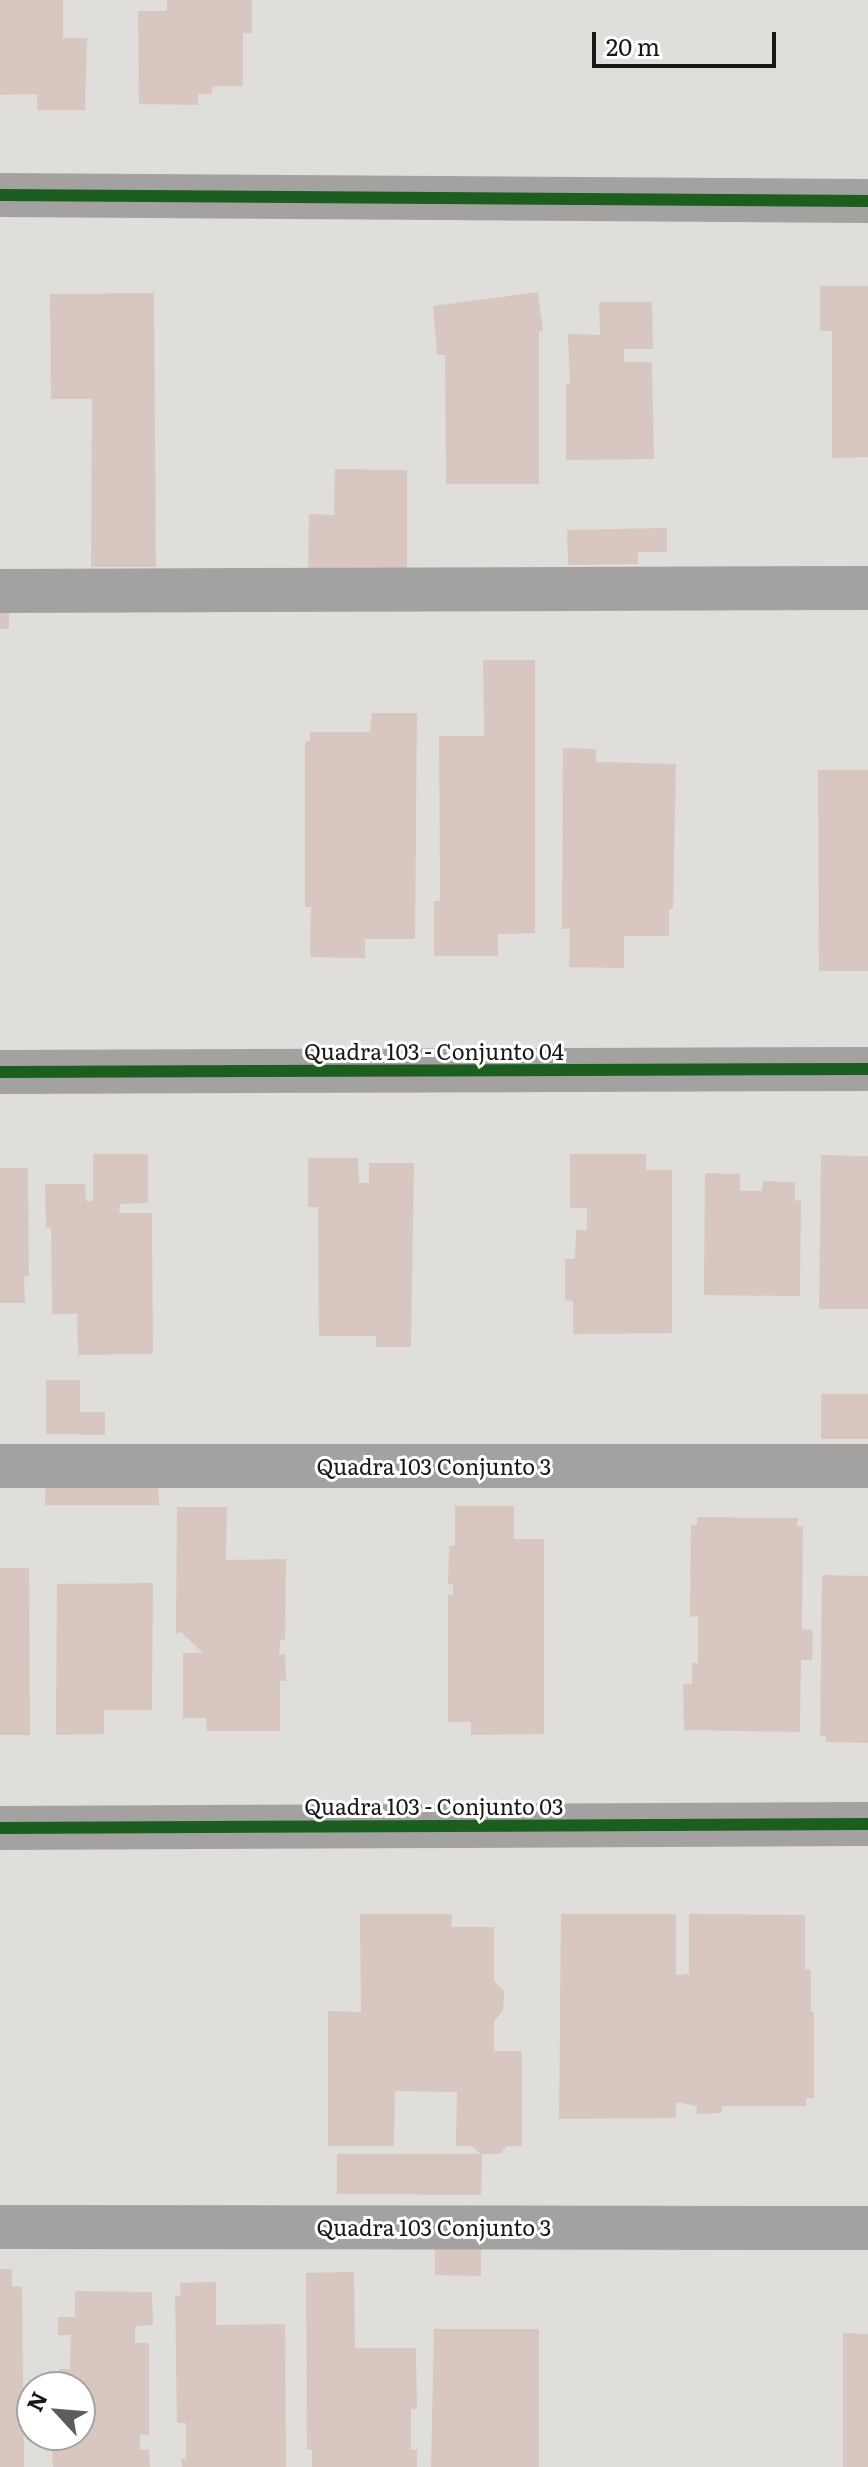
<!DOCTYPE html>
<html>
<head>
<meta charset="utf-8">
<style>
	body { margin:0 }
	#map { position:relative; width:868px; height:2467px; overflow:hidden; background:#dfdeda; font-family:Literata,serif }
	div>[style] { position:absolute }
	.building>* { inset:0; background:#d7c7c0 }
	.minor>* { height:44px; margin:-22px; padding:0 22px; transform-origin:22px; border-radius:22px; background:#a3a2a0 }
	.cycleway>* { height:12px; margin:-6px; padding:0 6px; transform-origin:6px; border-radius:6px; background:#1b5e20 }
	span { translate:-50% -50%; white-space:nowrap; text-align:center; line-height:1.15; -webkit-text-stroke:6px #fff; paint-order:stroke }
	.street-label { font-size:22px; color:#191816 }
	.north { position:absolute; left:16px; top:2371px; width:80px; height:80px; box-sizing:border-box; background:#fff; border:2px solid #a3a3a2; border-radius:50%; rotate:296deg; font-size:22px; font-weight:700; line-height:32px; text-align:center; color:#191816 }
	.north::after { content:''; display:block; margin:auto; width:28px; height:36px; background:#5e5d5b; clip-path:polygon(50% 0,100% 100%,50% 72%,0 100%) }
	.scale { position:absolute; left:592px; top:32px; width:184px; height:36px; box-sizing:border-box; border:4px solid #191816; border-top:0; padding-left:10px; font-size:24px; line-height:28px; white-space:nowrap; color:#191816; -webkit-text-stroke:6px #fff; paint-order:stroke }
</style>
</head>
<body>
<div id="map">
	<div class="building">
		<i style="clip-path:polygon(0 0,63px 0,63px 38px,87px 38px,85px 110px,37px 110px,37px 94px,0 95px)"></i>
		<i style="clip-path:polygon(167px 0,252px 0,252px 33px,243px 33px,243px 86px,213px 86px,212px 94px,198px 94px,198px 105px,139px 104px,138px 11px,167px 11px)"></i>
		<i style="clip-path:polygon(820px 286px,868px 286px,868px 457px,832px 458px,832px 331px,820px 331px)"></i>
		<i style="clip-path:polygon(538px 292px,543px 331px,539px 331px,539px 484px,446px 484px,445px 355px,437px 355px,433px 306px)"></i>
		<i style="clip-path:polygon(154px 293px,156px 567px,91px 567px,92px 399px,51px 399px,50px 294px)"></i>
		<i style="clip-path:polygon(599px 302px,652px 302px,653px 349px,624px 349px,624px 362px,652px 362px,654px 459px,566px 460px,566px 384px,570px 384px,568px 334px,600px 335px)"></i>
		<i style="clip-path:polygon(335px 469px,407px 470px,407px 571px,308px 570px,309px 514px,334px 515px)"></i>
		<i style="clip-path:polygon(667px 528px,667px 552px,638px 552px,638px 564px,568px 565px,567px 530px)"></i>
		<i style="clip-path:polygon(0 581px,9px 581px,9px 629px,0 629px)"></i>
		<i style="clip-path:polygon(483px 660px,535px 660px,535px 933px,498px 934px,498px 956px,434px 956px,434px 901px,440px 901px,439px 736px,484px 736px)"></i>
		<i style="clip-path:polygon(372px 713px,417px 713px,415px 939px,365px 939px,365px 958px,310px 957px,311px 907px,305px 907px,305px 742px,310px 741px,310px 732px,370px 732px)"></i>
		<i style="clip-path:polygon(563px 748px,596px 749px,596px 762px,676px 764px,673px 909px,669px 909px,669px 936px,624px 936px,624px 968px,569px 967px,570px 929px,562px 929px)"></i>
		<i style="clip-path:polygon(818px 770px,868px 770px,868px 971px,819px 971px)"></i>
		<i style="clip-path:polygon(93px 1154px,148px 1154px,148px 1203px,120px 1204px,119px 1213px,152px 1213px,153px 1354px,78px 1355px,77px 1314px,52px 1314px,51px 1228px,46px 1228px,45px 1184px,85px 1184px,86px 1201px,93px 1201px)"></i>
		<i style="clip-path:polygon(570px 1154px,646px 1154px,646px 1170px,672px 1170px,672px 1333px,573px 1334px,573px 1301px,565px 1300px,565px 1259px,575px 1259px,576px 1230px,587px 1230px,587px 1208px,570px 1208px)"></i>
		<i style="clip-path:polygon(821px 1155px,868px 1156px,868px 1309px,819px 1309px)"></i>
		<i style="clip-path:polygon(308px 1158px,358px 1158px,359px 1183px,369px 1183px,369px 1163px,414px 1163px,411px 1347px,376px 1347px,376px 1336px,319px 1336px,318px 1207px,308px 1207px)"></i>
		<i style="clip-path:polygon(0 1168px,28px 1168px,29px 1277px,24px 1276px,25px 1303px,0 1303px)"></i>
		<i style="clip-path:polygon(705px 1173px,740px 1174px,740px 1191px,762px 1191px,763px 1181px,795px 1182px,795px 1201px,801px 1200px,800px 1296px,704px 1295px)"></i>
		<i style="clip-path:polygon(46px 1380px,80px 1380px,80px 1412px,105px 1412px,105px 1435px,46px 1434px)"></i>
		<i style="clip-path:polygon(821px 1394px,868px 1394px,868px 1439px,821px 1439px)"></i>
		<i style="clip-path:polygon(46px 1457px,158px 1459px,159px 1505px,45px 1505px)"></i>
		<i style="clip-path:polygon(455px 1506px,514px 1506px,514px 1539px,544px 1539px,544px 1734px,471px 1735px,471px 1722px,448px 1722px,448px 1594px,453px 1595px,453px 1584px,448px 1585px,449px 1546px,455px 1545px)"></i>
		<i style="clip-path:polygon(177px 1507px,227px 1507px,226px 1560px,286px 1559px,285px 1640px,280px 1640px,279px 1655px,285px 1654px,286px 1681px,280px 1681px,280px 1731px,207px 1731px,206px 1718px,183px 1718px,183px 1653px,203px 1653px,181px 1632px,176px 1633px)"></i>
		<i style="clip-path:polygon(697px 1517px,798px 1518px,797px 1526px,803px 1526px,802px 1629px,813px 1630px,812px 1660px,801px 1660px,800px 1732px,684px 1730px,683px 1684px,692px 1684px,692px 1663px,698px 1663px,698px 1616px,690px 1617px,691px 1525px,697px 1525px)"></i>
		<i style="clip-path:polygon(0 1568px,29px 1568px,30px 1735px,0 1735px)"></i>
		<i style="clip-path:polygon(822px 1575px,868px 1576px,868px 1743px,826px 1742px,826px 1736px,820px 1736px)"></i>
		<i style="clip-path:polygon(153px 1583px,152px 1710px,104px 1710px,104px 1734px,56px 1735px,57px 1584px)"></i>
		<i style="clip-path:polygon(360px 1914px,452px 1914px,451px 1927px,494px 1927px,494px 1981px,504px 1991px,503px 2011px,494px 2021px,494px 2051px,522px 2051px,522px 2146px,507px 2146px,500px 2154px,482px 2154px,481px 2195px,337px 2194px,337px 2154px,480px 2154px,472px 2146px,456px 2146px,457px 2092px,395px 2091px,394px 2146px,328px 2146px,328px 2011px,361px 2012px)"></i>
		<i style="clip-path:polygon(561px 1914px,676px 1914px,676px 1975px,689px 1974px,689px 1914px,805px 1915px,805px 1970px,811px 1970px,811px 2012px,814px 2012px,814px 2098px,806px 2098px,806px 2106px,722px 2106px,722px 2113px,696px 2114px,697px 2106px,676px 2102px,676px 2118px,559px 2119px)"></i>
		<i style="clip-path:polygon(435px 2217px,481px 2217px,481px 2276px,435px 2275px)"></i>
		<i style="clip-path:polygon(0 2269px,12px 2269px,12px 2286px,22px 2287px,24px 2467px,0 2467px)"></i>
		<i style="clip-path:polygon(354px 2272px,355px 2348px,416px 2348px,417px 2409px,411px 2409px,411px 2450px,417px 2450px,417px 2467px,312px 2467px,312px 2450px,307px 2450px,306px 2273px)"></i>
		<i style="clip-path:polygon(216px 2282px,216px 2325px,285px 2324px,286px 2467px,182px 2467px,181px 2459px,186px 2459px,186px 2423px,177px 2423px,175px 2296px,181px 2296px,180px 2283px)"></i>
		<i style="clip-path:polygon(75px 2291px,152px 2292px,153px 2325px,135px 2326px,135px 2343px,149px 2343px,149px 2435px,140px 2435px,140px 2450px,149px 2449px,150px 2467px,53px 2467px,52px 2448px,60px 2448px,60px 2435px,80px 2435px,80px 2387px,59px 2387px,59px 2369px,70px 2369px,71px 2335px,58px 2335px,58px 2317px,75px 2317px)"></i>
		<i style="clip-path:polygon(434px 2329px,539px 2329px,539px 2467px,431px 2467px)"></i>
		<i style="clip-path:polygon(843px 2333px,868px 2334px,868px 2467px,843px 2467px)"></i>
	</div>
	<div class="minor">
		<i style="left:0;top:195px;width:868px;rotate:0.4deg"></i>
		<i style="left:0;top:591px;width:868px;rotate:-0.2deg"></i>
		<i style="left:0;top:1072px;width:868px;rotate:-0.2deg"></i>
		<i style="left:0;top:1466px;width:868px"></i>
		<i style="left:0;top:1828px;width:868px;rotate:-0.26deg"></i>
		<i style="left:0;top:2227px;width:868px;rotate:0.07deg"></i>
	</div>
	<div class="cycleway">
		<i style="left:0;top:195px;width:868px;rotate:0.4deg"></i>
		<i style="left:0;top:1072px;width:868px;rotate:-0.2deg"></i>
		<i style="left:0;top:1828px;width:868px;rotate:-0.26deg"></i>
	</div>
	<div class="street-label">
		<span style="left:434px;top:1051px">Quadra 103 - Conjunto 04</span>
		<span style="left:434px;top:1466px">Quadra 103 Conjunto 3</span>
		<span style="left:434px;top:1806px">Quadra 103 - Conjunto 03</span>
		<span style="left:434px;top:2227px">Quadra 103 Conjunto 3</span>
	</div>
	<div class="north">N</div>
	<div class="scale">20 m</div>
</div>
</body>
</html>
